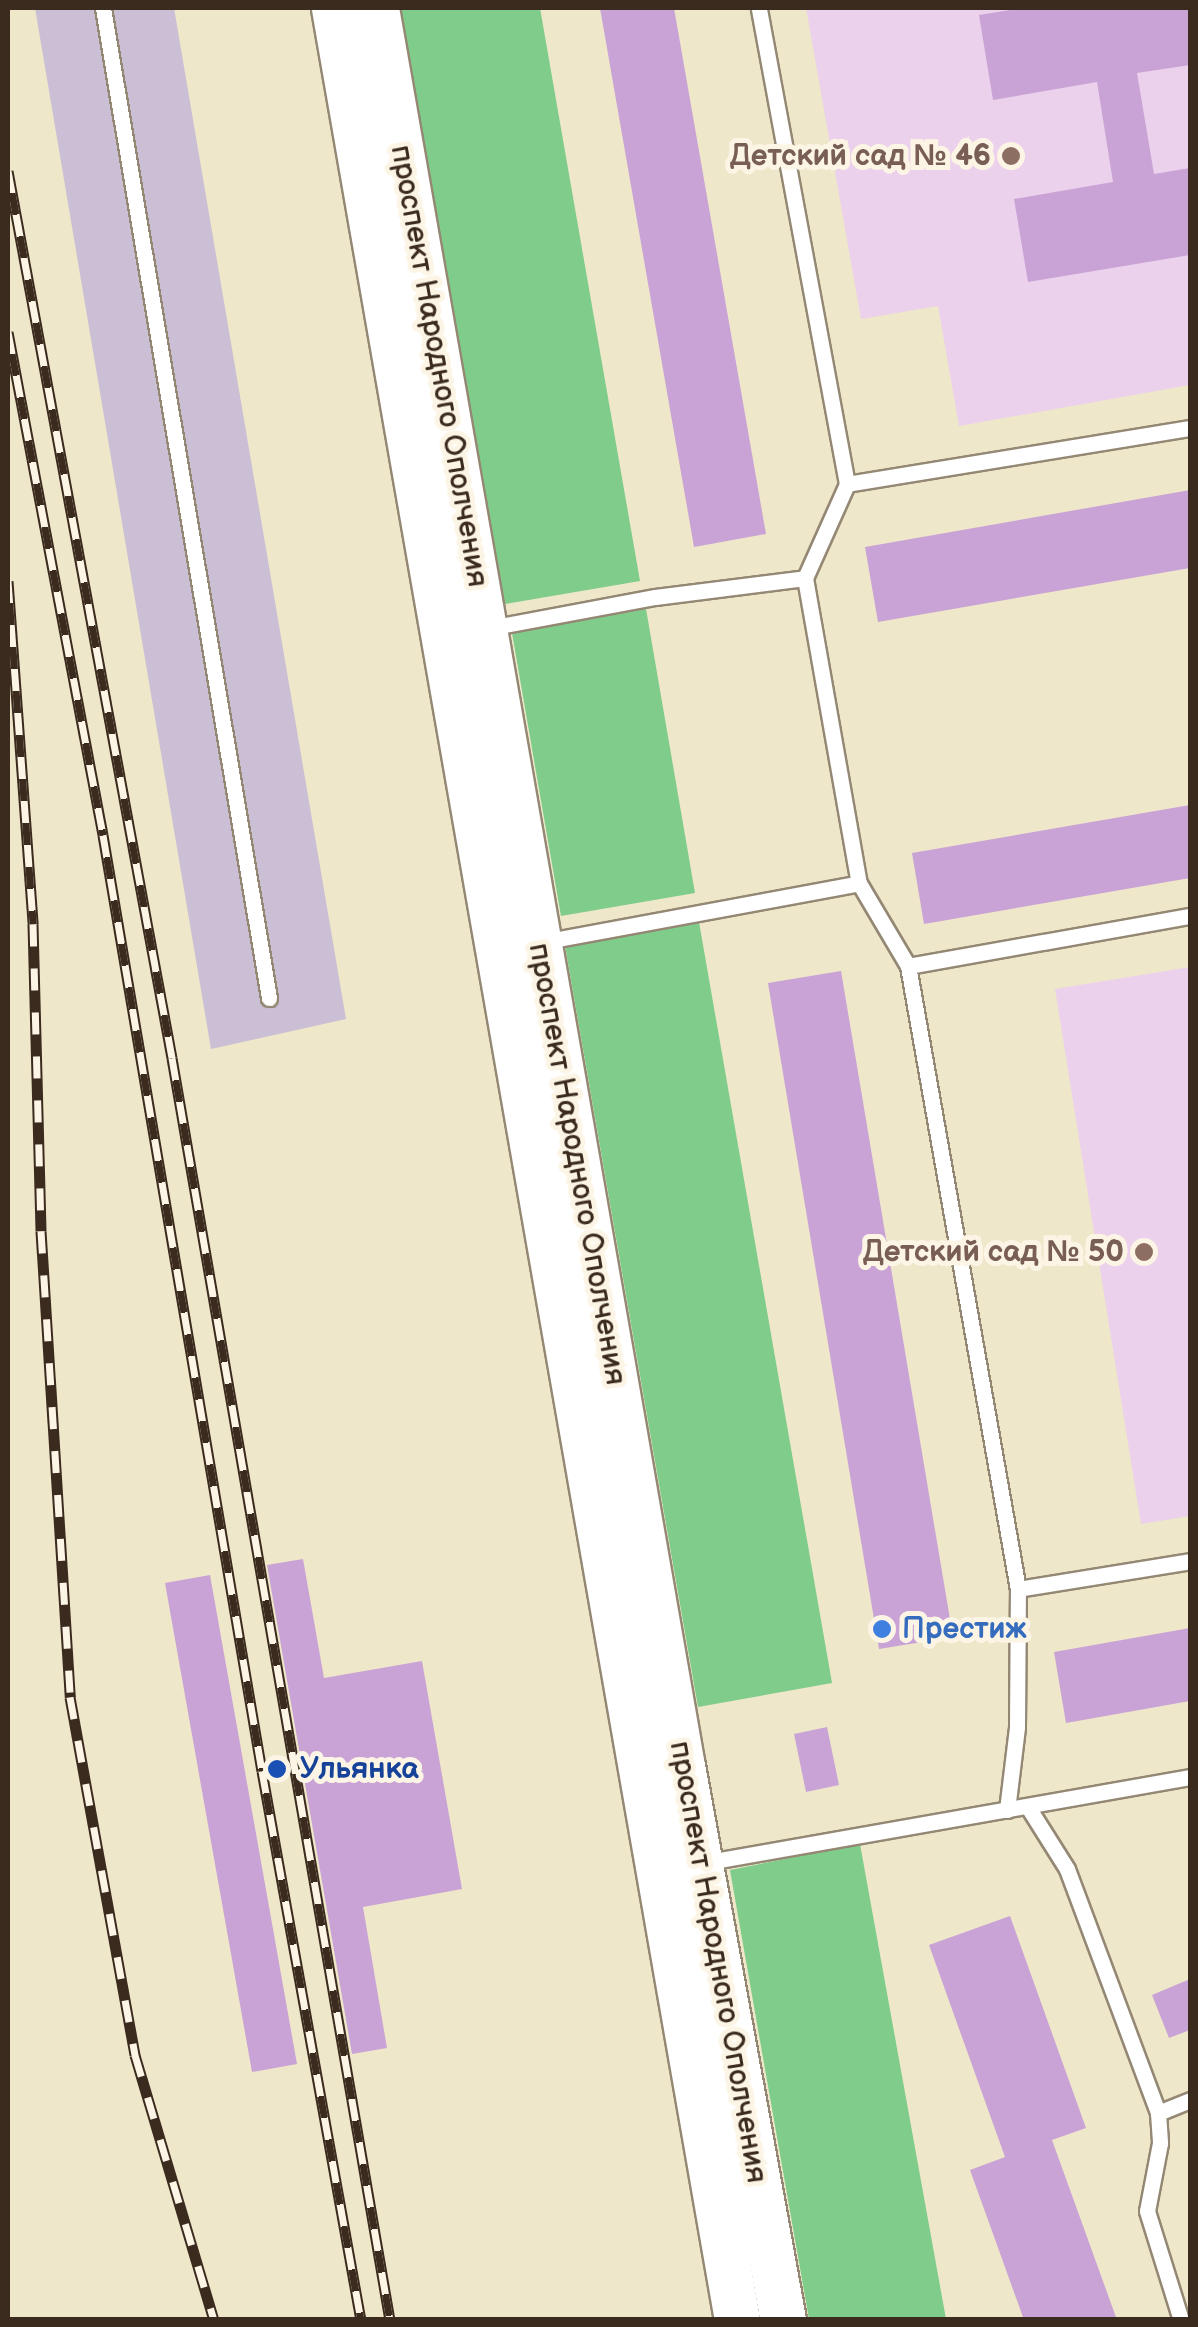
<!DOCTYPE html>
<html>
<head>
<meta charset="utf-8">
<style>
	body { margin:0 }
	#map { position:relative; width:1198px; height:2327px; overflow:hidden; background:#eee7ca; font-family:"Balsamiq Sans",sans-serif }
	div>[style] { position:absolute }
	.built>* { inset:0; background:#ebd1eb }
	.industrial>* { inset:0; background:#cbbfd5 }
	.green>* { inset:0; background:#7fcc8b }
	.building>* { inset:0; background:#caa3d6 }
	.roads { filter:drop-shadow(2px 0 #948874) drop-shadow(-2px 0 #948874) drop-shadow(0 2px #948874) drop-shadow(0 -2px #948874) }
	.lane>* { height:15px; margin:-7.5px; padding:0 7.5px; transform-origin:7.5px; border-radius:7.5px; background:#fff }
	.secondary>* { height:45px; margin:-22.5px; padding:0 22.5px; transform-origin:22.5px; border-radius:22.5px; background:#fff }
	.rail>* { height:11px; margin-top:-5.5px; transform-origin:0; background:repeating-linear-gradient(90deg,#fcf5e5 0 22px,#3b2a1e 0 44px); box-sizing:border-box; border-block:2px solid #3b2a1e }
	.dots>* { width:28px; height:28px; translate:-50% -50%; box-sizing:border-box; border:5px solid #fcf5e5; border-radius:50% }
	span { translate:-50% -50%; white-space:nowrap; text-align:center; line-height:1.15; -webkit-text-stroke:10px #fcf5e5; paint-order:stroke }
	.education-label { font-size:30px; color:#785e54; font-weight:700 }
	.right { translate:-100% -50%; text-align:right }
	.street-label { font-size:30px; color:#3b2a1e }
	.shop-label { font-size:30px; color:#366cbe; font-weight:700 }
	.left { translate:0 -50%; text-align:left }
	.transit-label { font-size:30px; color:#164399; font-weight:700 }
	.frame { position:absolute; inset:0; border:10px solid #3b2a1e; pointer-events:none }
</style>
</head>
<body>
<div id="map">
	<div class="built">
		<i style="clip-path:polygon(806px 8px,1190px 8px,1190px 385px,959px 426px,938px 306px,861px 319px)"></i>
		<i style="clip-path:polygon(1190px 967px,1190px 1516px,1141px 1524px,1055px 989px)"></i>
	</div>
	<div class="industrial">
		<i style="clip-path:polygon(35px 8px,174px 8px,346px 1019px,211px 1049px)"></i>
	</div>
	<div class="green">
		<i style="clip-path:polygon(401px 8px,540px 8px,640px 581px,505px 604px)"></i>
		<i style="clip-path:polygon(646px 609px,695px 893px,561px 916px,512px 633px)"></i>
		<i style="clip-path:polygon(699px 922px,832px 1683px,698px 1707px,565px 946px)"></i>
		<i style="clip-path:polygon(860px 1844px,946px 2319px,809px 2319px,730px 1870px)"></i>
	</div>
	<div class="building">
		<i style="clip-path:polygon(600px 8px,674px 8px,766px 534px,694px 547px)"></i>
		<i style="clip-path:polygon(1022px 8px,1190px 8px,1190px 65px,1137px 73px,1154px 174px,1190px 168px,1190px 255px,1028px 282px,1014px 199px,1113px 182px,1097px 82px,993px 100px,979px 15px)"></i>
		<i style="clip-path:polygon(1190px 490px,1190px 568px,878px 622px,865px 547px)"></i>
		<i style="clip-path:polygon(1190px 805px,1190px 878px,924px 924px,912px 853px)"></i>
		<i style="clip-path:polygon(841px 971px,953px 1637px,879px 1649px,768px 983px)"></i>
		<i style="clip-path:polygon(303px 1559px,324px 1678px,422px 1661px,462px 1889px,363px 1907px,387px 2048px,352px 2054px,267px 1565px)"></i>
		<i style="clip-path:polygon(210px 1575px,297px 2064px,252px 2072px,165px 1583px)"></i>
		<i style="clip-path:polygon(1190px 1628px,1190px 1701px,1066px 1723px,1054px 1652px)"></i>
		<i style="clip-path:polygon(827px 1727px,839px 1785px,806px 1792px,794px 1734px)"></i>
		<i style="clip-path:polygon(1010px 1916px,1086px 2128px,1052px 2140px,1117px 2320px,1024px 2320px,970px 2170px,1005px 2157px,929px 1945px)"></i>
		<i style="clip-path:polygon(1190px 1979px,1190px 2030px,1169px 2038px,1152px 1995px)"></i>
	</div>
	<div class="roads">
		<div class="lane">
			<i style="left:103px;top:8px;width:1004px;rotate:80.48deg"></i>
			<i style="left:847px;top:484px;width:348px;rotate:-9.3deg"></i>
			<i style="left:805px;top:578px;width:310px;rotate:80deg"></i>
			<i style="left:489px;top:628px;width:169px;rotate:-10.6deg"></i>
			<i style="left:655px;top:597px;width:151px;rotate:-7.2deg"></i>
			<i style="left:805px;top:578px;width:103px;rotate:-65.9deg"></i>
			<i style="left:847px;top:484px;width:484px;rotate:-100.5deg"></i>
			<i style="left:542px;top:942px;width:322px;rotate:-10.5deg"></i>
			<i style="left:859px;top:883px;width:96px;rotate:59.4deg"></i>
			<i style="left:908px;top:966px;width:286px;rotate:-10.1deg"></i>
			<i style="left:908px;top:966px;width:633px;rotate:79.99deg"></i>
			<i style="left:1028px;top:1807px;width:73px;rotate:57.8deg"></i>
			<i style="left:1067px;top:1869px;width:260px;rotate:69.5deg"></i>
			<i style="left:1158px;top:2113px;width:30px;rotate:86deg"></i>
			<i style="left:1160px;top:2143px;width:69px;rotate:100.8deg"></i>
			<i style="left:1147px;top:2211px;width:114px;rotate:72.7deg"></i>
			<i style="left:1007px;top:1810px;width:84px;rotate:-83.1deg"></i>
			<i style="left:1017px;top:1727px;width:138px;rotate:-89.6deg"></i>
			<i style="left:1018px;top:1589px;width:174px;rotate:-9.2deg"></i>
			<i style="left:702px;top:1863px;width:496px;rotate:-10deg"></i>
			<i style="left:1158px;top:2113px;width:35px;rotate:-22deg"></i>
		</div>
		<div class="secondary">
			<i style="left:334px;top:8px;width:2347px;rotate:80.11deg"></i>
			<i style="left:376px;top:8px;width:1784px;rotate:80.13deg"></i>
			<i style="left:682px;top:1766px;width:563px;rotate:79.67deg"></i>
		</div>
	</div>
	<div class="rail">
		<i style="left:8px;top:171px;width:902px;rotate:79.52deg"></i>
		<i style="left:172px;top:1058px;width:1281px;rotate:80.2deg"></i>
		<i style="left:8px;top:332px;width:512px;rotate:79.3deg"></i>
		<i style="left:103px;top:835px;width:949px;rotate:80.36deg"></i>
		<i style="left:262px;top:1771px;width:558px;rotate:79.78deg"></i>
		<i style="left:8px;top:581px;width:344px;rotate:85.8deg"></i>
		<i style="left:33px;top:924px;width:307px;rotate:88.5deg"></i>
		<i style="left:41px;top:1231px;width:467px;rotate:86.4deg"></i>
		<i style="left:70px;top:1697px;width:364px;rotate:79.7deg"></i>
		<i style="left:135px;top:2055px;width:277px;rotate:73.4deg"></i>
	</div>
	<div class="dots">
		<i style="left:1011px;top:156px;background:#8d6e63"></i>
		<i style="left:1144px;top:1252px;background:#8d6e63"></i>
		<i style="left:882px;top:1629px;background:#3f7fe0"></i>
		<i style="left:277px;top:1769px;background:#1a4fb4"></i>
	</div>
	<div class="education-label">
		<span class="right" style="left:991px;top:156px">Детский сад № 46</span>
		<span class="right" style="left:1124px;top:1252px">Детский сад № 50</span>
	</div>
	<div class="street-label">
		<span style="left:439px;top:366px;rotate:80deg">проспект Народного Ополчения</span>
		<span style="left:577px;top:1164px;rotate:80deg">проспект Народного Ополчения</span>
		<span style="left:718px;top:1962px;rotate:80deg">проспект Народного Ополчения</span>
	</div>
	<div class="shop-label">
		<span class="left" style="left:902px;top:1629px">Престиж</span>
	</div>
	<div class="transit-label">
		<span class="left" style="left:300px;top:1769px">Ульянка</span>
	</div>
	<div class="frame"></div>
</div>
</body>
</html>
